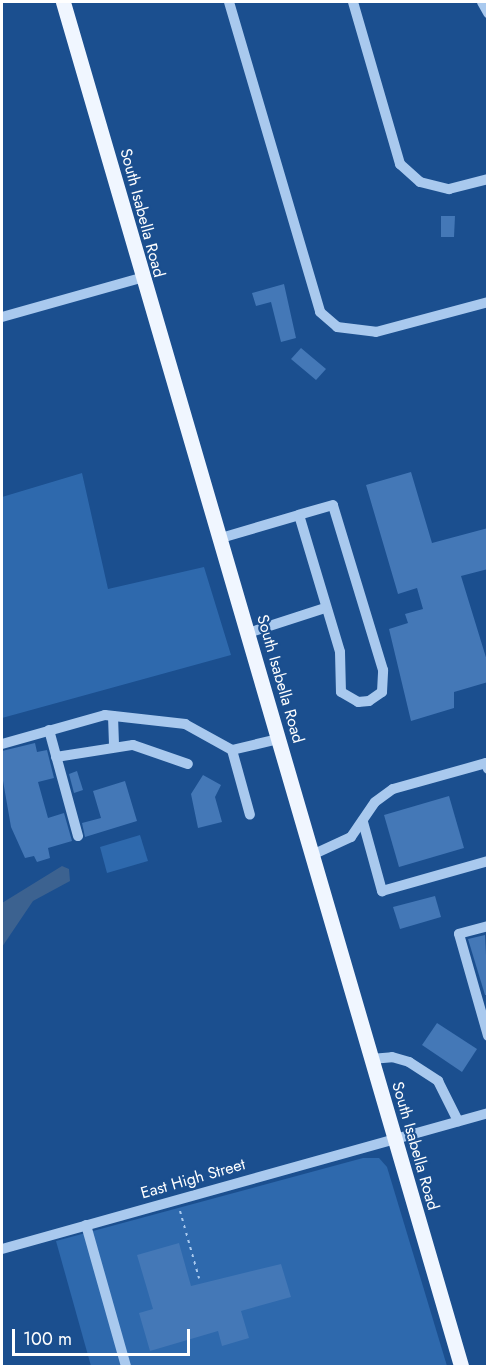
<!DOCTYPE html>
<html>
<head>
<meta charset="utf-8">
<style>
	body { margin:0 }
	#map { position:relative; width:489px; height:1368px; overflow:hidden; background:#1b4f8f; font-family:Jost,sans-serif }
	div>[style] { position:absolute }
	.green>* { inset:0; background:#2e69ad }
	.water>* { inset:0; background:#3c6290 }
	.building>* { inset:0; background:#4478b7 }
	.path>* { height:2px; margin-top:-1px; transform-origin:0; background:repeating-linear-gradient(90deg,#a9c9ee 0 3px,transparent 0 7.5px) }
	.minor>* { height:10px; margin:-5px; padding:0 5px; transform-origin:5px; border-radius:5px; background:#a9c9ee }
	.major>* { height:15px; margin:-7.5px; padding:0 7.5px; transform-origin:7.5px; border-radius:7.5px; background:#f0f6ff }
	span { translate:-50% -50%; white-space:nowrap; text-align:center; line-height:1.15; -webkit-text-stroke:4.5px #1b4f8f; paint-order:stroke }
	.street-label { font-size:16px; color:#fff }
	.frame { position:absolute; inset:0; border:3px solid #fff; pointer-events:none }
	.scale { position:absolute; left:12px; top:1329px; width:178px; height:27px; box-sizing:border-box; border:3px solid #fff; border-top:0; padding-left:8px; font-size:18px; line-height:21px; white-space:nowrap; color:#fff; -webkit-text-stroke:4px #1b4f8f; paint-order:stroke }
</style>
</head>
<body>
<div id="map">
	<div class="green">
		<i style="clip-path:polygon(82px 473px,108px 589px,204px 567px,231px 655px,2px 718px,2px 497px)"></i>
		<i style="clip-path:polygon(140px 835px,148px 861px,107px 873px,100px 847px)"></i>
		<i style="clip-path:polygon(363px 1158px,379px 1158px,387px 1167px,447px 1366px,91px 1366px,56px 1241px)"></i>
	</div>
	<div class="water">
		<i style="clip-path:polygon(62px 866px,69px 869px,70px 881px,33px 901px,2px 947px,2px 903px)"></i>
	</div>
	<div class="building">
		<i style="clip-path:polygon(441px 216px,455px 216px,454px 237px,441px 237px)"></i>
		<i style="clip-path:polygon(284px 284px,296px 338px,281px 342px,271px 302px,256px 306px,252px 293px)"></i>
		<i style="clip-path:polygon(301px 348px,326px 369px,316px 380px,291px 359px)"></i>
		<i style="clip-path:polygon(411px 472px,432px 543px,488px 528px,488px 569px,461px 576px,488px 664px,488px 682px,454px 692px,454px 708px,411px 721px,389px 629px,408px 623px,405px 614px,423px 609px,417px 588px,398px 594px,366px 485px)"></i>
		<i style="clip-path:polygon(35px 743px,37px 752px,47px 750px,54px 778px,38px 782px,48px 818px,64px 813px,72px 841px,48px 848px,50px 858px,37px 862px,34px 856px,25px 858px,11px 827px,2px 775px,2px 751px)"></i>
		<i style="clip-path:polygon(77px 771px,83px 790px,74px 793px,69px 774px)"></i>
		<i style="clip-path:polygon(203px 775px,221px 785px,215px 797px,222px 822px,198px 828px,191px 794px)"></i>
		<i style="clip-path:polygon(125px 781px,137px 821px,85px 837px,82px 823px,101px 818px,93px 791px)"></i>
		<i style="clip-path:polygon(449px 796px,464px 848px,399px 867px,384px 815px)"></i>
		<i style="clip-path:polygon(435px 896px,441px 917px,400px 929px,393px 907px)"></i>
		<i style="clip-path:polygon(485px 935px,488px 995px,485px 995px,468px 939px)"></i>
		<i style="clip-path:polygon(437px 1023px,477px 1049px,462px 1072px,422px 1045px)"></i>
		<i style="clip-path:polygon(179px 1243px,191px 1286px,281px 1264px,291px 1297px,241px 1311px,249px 1338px,222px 1346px,218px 1331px,150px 1351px,139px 1313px,153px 1309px,137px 1255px)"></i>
	</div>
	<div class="path">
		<i style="left:180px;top:1211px;width:70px;rotate:74.2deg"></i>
	</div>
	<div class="minor">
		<i style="left:229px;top:2px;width:323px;rotate:73.6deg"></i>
		<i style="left:320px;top:312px;width:23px;rotate:41deg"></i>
		<i style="left:337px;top:327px;width:39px;rotate:7deg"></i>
		<i style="left:376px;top:332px;width:116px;rotate:-15deg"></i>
		<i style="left:353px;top:2px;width:169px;rotate:73.8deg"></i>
		<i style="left:400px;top:164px;width:27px;rotate:42deg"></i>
		<i style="left:420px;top:182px;width:30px;rotate:14deg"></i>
		<i style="left:449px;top:189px;width:40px;rotate:-14.4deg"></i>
		<i style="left:482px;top:2px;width:13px;rotate:61deg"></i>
		<i style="left:2px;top:317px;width:144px;rotate:-15.7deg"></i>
		<i style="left:221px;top:538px;width:81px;rotate:-16.4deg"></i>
		<i style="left:299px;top:515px;width:143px;rotate:73.3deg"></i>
		<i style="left:340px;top:652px;width:40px;rotate:88.6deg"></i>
		<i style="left:341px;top:692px;width:20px;rotate:30deg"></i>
		<i style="left:358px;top:702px;width:11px;rotate:-5deg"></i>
		<i style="left:369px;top:701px;width:16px;rotate:-35deg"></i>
		<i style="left:382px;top:692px;width:22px;rotate:-87deg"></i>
		<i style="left:383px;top:670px;width:172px;rotate:-106.9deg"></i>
		<i style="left:333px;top:505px;width:35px;rotate:164deg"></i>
		<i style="left:248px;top:633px;width:81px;rotate:-18deg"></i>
		<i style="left:113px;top:716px;width:30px;rotate:88deg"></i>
		<i style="left:49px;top:730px;width:110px;rotate:74.7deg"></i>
		<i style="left:2px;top:744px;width:107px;rotate:-15.7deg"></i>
		<i style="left:105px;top:715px;width:81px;rotate:6.4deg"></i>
		<i style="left:185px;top:724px;width:54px;rotate:29deg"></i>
		<i style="left:232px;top:750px;width:47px;rotate:-13.4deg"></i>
		<i style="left:232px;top:750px;width:67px;rotate:74.5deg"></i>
		<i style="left:56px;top:757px;width:78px;rotate:-8.9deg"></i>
		<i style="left:133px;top:745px;width:58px;rotate:19.1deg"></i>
		<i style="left:363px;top:822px;width:72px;rotate:74.6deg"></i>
		<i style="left:382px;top:891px;width:110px;rotate:-15.8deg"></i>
		<i style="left:312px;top:855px;width:43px;rotate:-24.8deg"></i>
		<i style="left:351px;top:837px;width:42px;rotate:-55.6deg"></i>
		<i style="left:375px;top:802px;width:22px;rotate:-36deg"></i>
		<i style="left:393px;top:789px;width:97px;rotate:-15.6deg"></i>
		<i style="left:486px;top:763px;width:6px;rotate:72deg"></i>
		<i style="left:488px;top:926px;width:30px;rotate:165deg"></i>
		<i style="left:459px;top:934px;width:106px;rotate:74.1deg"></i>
		<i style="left:371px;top:1059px;width:21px;rotate:-5deg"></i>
		<i style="left:392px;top:1057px;width:18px;rotate:16deg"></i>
		<i style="left:409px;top:1062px;width:35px;rotate:33deg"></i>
		<i style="left:438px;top:1081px;width:45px;rotate:63.4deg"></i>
		<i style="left:86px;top:1225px;width:147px;rotate:74.2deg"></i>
		<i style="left:2px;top:1249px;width:505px;rotate:-15.63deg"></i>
	</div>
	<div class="major">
		<i style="left:63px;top:2px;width:1421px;rotate:73.73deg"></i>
	</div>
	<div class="street-label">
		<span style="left:142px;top:213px;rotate:75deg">South Isabella Road</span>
		<span style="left:280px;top:679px;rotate:74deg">South Isabella Road</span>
		<span style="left:415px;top:1146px;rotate:74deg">South Isabella Road</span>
		<span style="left:193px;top:1179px;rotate:-16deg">East High Street</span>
	</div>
	<div class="frame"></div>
	<div class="scale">100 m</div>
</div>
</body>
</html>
